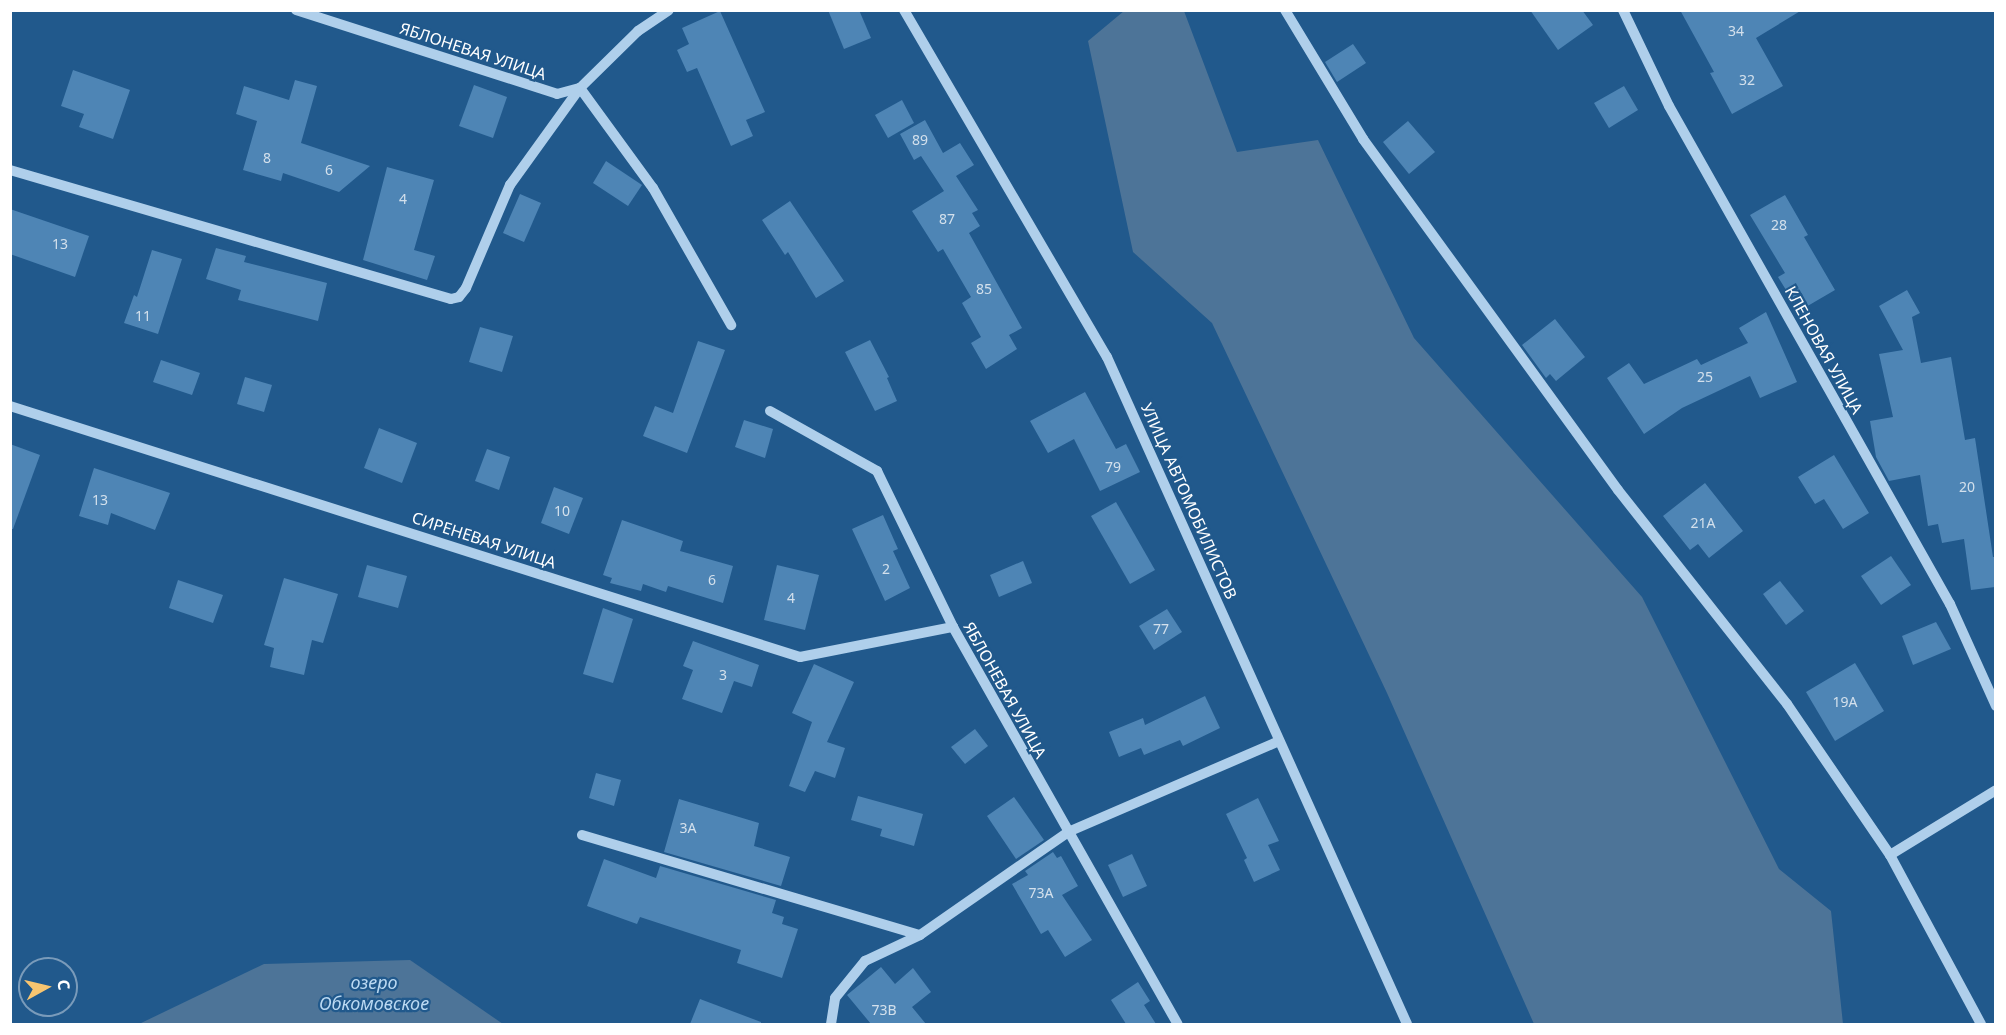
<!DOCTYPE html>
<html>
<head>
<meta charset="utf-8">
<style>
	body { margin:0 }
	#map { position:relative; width:2006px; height:1035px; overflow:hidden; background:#21598c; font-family:"Noto Sans",sans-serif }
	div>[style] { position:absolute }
	.water>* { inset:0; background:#4d7498 }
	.building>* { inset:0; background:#4e85b5 }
	.minor>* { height:10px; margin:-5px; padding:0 5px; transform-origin:5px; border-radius:5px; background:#afcfeb }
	span { translate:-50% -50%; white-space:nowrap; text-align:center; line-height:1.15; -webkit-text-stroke:4.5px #21598c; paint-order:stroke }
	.number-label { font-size:14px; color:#d3e0ec }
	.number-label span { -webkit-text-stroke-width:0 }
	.street-label { font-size:16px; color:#fff }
	.water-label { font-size:18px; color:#bbd9f2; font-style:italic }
	.frame { position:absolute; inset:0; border:12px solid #fff; pointer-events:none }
	.north { position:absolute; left:18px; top:957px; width:60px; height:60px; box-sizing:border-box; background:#21598c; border:2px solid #7a9bba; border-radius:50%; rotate:82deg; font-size:16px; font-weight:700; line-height:24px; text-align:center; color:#fff }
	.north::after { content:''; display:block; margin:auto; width:21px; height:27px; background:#f8c570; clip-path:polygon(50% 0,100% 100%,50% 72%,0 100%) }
</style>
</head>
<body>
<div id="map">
	<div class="water">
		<i style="clip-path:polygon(1124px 11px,1184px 11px,1237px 152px,1318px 140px,1414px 338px,1642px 597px,1779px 869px,1831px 911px,1843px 1024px,1534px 1024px,1387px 693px,1212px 323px,1133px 252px,1088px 41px)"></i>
		<i style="clip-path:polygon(410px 960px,503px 1024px,139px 1024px,264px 964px)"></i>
	</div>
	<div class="building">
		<i style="clip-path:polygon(828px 10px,859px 10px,871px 38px,844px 49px)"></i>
		<i style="clip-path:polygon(1530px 10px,1582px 10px,1593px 25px,1558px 50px)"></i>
		<i style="clip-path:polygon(1680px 10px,1802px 10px,1756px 38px,1783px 86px,1732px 114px,1710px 73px,1714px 72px)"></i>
		<i style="clip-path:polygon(720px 11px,765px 112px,746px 120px,753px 136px,731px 146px,697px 68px,687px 72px,677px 50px,689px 44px,682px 28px)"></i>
		<i style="clip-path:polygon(1353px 44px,1366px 63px,1337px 82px,1325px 62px)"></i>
		<i style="clip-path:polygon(73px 70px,130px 90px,113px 139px,79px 127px,84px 114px,61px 106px)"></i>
		<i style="clip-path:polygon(295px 80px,317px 86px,301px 143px,370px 166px,339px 192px,283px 173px,281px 181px,243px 170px,257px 121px,236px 114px,244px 86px,289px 100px)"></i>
		<i style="clip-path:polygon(474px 85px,507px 97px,493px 138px,459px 126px)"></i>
		<i style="clip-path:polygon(1624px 86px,1638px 110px,1609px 128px,1594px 103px)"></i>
		<i style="clip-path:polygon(902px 100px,914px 123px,888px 138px,875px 115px)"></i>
		<i style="clip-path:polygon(925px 120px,943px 153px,960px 143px,974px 165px,956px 176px,978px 210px,972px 213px,980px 226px,969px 233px,1022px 328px,1009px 335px,1017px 349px,986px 369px,971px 343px,981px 337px,962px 303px,971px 297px,943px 249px,938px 252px,912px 211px,944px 191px,921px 156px,914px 160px,900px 134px)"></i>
		<i style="clip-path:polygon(1408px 121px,1435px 152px,1409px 174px,1383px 142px)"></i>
		<i style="clip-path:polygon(606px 161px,642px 185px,628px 206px,593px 183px)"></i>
		<i style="clip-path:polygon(387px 167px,434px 180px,414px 250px,435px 256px,427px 280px,363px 260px)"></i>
		<i style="clip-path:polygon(520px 194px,541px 203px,524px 242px,503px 233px)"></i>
		<i style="clip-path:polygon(1785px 195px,1808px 235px,1804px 237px,1835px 290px,1799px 311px,1778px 277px,1785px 273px,1750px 215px)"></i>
		<i style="clip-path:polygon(790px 201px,844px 281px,816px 298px,788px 252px,785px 255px,762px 220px)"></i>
		<i style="clip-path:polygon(10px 209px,89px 236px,75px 277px,10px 254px)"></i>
		<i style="clip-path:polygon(216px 248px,246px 256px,244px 262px,327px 283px,318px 321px,238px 300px,241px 290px,206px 279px)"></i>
		<i style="clip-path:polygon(152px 250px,182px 259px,158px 334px,124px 323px,134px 295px,137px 297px)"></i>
		<i style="clip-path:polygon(1907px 290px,1920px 313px,1912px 317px,1921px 363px,1951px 357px,1965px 440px,1975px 438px,1993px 557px,1995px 557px,1995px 587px,1971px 590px,1964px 539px,1942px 543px,1938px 524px,1928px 526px,1920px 475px,1889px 481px,1876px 457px,1870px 421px,1893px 417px,1879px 354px,1903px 350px,1879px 306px)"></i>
		<i style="clip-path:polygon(1766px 312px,1797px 382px,1760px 398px,1750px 376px,1682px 408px,1644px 434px,1607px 378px,1629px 363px,1644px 384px,1697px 359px,1701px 365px,1748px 343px,1739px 328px)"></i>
		<i style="clip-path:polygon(1555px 319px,1585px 357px,1556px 381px,1550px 374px,1546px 378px,1522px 345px)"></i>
		<i style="clip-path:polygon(480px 327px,513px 336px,502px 372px,469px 362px)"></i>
		<i style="clip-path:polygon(870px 340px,889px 377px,887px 378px,897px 401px,875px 411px,845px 352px)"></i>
		<i style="clip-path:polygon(698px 341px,725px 350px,687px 453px,643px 436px,655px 406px,673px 413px)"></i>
		<i style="clip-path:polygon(161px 360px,200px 373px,192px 395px,153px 382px)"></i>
		<i style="clip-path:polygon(245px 377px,272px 385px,264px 412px,237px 404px)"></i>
		<i style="clip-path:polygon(1085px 392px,1116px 449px,1126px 444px,1140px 472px,1100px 491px,1074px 439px,1048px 453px,1030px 421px)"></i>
		<i style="clip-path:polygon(744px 420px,773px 429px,765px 458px,735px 447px)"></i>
		<i style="clip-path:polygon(379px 428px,417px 443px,402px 483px,364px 468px)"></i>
		<i style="clip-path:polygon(10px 444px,40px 455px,13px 529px,10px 529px)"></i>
		<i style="clip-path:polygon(487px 449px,510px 457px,499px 490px,475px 481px)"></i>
		<i style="clip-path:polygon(1834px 455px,1869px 513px,1843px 529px,1824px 499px,1815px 504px,1798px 477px)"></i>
		<i style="clip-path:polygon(94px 468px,170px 493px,155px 530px,111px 513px,108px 525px,79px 516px)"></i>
		<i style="clip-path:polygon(1705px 483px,1743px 531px,1709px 558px,1698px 544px,1690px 550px,1663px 516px)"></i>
		<i style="clip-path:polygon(554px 487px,583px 498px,569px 534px,541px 523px)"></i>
		<i style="clip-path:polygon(1116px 502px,1155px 570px,1130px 584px,1091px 516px)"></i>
		<i style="clip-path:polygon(883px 515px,898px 549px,893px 551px,910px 588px,885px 601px,852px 529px)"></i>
		<i style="clip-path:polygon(622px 520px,683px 541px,680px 551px,733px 566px,723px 603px,668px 586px,666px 592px,643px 584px,641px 591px,610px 583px,612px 578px,603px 575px)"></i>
		<i style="clip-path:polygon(1891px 556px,1911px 585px,1881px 605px,1861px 576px)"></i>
		<i style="clip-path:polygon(1023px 561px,1032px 583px,999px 597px,990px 575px)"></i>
		<i style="clip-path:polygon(367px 565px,407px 576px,398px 608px,358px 597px)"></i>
		<i style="clip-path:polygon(777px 565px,819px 575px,805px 630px,764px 620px)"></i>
		<i style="clip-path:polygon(284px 578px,338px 594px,323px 643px,312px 640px,304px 675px,270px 667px,274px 648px,264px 645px)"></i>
		<i style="clip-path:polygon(178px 580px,223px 595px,213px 623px,169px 608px)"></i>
		<i style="clip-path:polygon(1780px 581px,1804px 611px,1786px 625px,1763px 594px)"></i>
		<i style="clip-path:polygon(603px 608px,633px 619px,613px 683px,583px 674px)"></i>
		<i style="clip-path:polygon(1167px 609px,1182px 632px,1154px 650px,1139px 626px)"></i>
		<i style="clip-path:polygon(1936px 622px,1951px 649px,1913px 665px,1902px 636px)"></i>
		<i style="clip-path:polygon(693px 641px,759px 665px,752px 687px,734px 681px,722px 713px,682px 699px,693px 670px,683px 666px)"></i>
		<i style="clip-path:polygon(1855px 663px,1884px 711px,1835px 741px,1806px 692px)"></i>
		<i style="clip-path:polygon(814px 664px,854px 682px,827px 742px,845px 748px,835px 778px,815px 771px,805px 792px,789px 786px,812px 722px,792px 713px)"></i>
		<i style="clip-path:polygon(1205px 696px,1220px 728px,1183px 746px,1180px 740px,1144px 755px,1141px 748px,1119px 757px,1109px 732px,1143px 718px,1145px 725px)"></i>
		<i style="clip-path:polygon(975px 729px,988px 746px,965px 764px,951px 747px)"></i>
		<i style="clip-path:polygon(596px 773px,621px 780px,614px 806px,589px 798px)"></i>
		<i style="clip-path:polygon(858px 796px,923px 814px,914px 846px,880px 836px,882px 829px,851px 820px)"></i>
		<i style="clip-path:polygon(1014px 797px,1044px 840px,1016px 859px,987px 816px)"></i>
		<i style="clip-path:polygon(1258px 798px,1279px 841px,1268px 845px,1280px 870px,1254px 882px,1244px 860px,1247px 858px,1226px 814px)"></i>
		<i style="clip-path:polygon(679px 799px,759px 823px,754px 846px,790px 857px,781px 886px,664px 852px)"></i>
		<i style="clip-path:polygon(1053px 852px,1057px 858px,1061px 856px,1078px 886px,1062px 895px,1092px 940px,1065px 957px,1048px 930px,1041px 934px,1012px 884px,1028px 875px,1025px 871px)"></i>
		<i style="clip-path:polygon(1132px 854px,1147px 886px,1123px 897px,1108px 865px)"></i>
		<i style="clip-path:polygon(604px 859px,656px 878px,660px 866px,776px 900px,772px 913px,784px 917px,782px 924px,798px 929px,782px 978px,737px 963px,741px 950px,640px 917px,637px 924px,587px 906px)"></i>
		<i style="clip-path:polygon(881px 967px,895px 984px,913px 968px,931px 992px,912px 1007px,926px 1024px,871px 1024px,847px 995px)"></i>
		<i style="clip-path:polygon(1138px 982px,1150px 1001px,1144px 1005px,1156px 1024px,1126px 1024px,1111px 1000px)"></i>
		<i style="clip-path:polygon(700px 999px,761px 1022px,761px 1024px,690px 1024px)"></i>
	</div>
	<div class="minor">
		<i style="left:296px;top:10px;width:274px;rotate:17.8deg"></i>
		<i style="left:557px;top:94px;width:24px;rotate:-15deg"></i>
		<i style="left:580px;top:88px;width:124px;rotate:53.9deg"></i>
		<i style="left:653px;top:188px;width:158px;rotate:60.3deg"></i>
		<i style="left:904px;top:10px;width:402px;rotate:59.7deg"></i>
		<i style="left:1107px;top:357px;width:731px;rotate:65.78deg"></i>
		<i style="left:1285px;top:10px;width:151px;rotate:58.8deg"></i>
		<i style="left:1363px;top:139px;width:434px;rotate:54deg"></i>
		<i style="left:1618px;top:490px;width:273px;rotate:51.7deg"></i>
		<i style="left:1787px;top:704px;width:183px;rotate:55.7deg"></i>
		<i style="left:1890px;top:855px;width:192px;rotate:61.7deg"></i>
		<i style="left:1623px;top:10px;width:106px;rotate:64.4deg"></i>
		<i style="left:1669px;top:106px;width:572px;rotate:60.57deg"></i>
		<i style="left:1950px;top:604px;width:112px;rotate:65.7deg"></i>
		<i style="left:10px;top:170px;width:459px;rotate:16.3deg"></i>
		<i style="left:451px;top:299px;width:8px;rotate:-14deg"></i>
		<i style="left:459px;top:297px;width:11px;rotate:-52deg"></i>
		<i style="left:466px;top:288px;width:112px;rotate:-66.9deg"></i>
		<i style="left:510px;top:185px;width:120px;rotate:-54.2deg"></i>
		<i style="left:580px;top:88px;width:81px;rotate:-44.5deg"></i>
		<i style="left:638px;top:31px;width:37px;rotate:-34deg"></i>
		<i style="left:10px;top:406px;width:829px;rotate:17.63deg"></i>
		<i style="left:800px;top:657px;width:156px;rotate:-11.1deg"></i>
		<i style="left:770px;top:411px;width:123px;rotate:29.3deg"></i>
		<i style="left:877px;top:471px;width:174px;rotate:64deg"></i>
		<i style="left:953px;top:627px;width:456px;rotate:60.5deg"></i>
		<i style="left:582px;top:835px;width:352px;rotate:16.5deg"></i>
		<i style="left:1890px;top:855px;width:124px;rotate:-31.5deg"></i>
		<i style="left:831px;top:1024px;width:26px;rotate:-81deg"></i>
		<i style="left:835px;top:998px;width:48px;rotate:-51deg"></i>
		<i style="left:865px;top:961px;width:61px;rotate:-25.3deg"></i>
		<i style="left:920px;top:935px;width:180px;rotate:-34.8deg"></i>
		<i style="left:1068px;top:832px;width:230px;rotate:-23.3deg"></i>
	</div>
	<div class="number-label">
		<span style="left:1736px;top:31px">34</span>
		<span style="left:1747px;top:80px">32</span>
		<span style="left:920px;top:140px">89</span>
		<span style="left:267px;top:158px">8</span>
		<span style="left:329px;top:170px">6</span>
		<span style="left:403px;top:199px">4</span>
		<span style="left:947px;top:219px">87</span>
		<span style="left:1779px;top:225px">28</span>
		<span style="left:60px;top:244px">13</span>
		<span style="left:984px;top:289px">85</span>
		<span style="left:143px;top:316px">11</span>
		<span style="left:1705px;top:377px">25</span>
		<span style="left:1113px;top:467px">79</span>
		<span style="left:1967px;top:487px">20</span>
		<span style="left:100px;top:500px">13</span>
		<span style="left:562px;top:511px">10</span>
		<span style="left:1703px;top:523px">21А</span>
		<span style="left:886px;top:569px">2</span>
		<span style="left:712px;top:580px">6</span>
		<span style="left:791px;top:598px">4</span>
		<span style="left:1161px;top:629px">77</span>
		<span style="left:723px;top:675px">3</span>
		<span style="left:1845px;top:702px">19А</span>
		<span style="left:688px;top:828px">3А</span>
		<span style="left:1041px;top:893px">73А</span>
		<span style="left:884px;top:1010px">73В</span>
	</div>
	<div class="street-label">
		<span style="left:473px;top:51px;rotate:18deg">ЯБЛОНЕВАЯ УЛИЦА</span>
		<span style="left:1824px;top:350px;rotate:61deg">КЛЕНОВАЯ УЛИЦА</span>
		<span style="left:1189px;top:501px;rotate:66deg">УЛИЦА АВТОМОБИЛИСТОВ</span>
		<span style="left:484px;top:540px;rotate:18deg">СИРЕНЕВАЯ УЛИЦА</span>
		<span style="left:1005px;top:690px;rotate:61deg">ЯБЛОНЕВАЯ УЛИЦА</span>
	</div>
	<div class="water-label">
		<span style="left:374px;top:993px">озеро<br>Обкомовское</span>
	</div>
	<div class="frame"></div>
	<div class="north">С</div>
</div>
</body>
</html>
